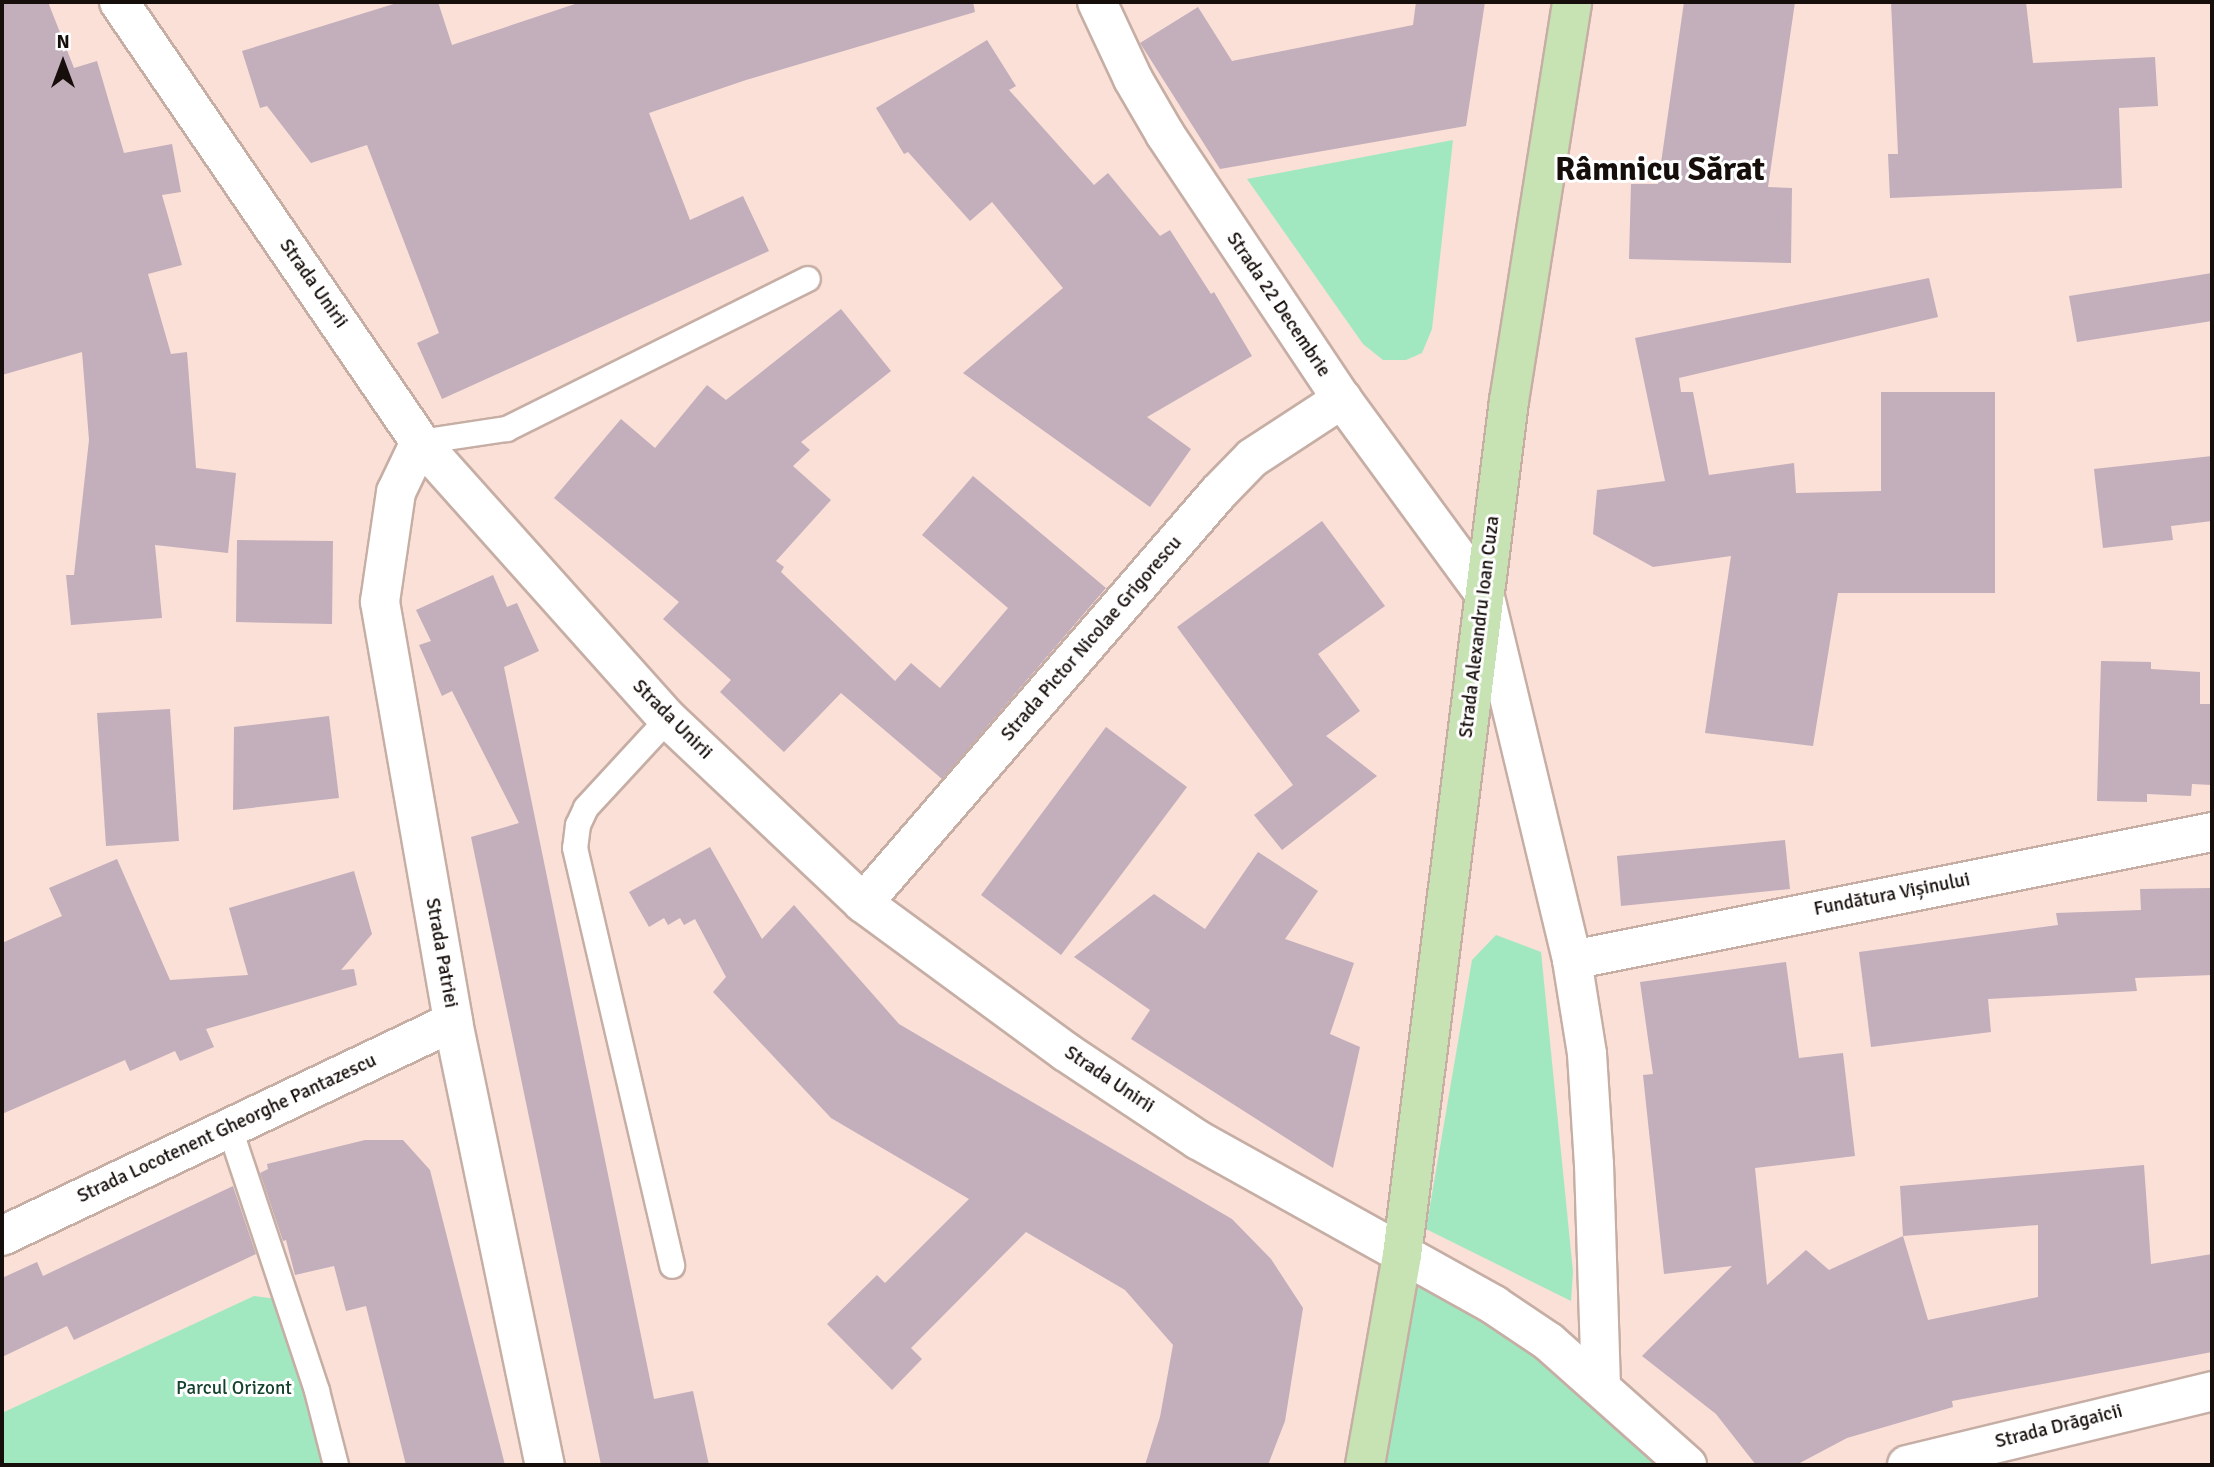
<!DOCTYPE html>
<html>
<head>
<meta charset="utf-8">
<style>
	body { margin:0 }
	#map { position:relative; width:2214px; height:1467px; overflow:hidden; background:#fae0d7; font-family:Signika,sans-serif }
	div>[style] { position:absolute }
	.green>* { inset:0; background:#a1e8c0 }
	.building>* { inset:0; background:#c3aebb }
	.roads { filter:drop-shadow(2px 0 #c6aea5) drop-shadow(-2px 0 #c6aea5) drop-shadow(0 2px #c6aea5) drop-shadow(0 -2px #c6aea5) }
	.service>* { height:24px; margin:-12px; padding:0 12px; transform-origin:12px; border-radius:12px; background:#fff }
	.minor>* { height:38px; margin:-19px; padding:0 19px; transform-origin:19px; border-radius:19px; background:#fff }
	.tertiary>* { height:38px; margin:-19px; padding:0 19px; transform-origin:19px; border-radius:19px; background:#fff }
	.primary>* { height:38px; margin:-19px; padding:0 19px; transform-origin:19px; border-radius:19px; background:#c7e2b3 }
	span { translate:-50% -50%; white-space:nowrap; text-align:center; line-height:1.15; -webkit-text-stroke:6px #fff; paint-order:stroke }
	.street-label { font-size:19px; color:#160e0b }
	.park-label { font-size:19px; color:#15422c }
	.town-label { font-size:33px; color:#160e0b; font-weight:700 }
	.frame { position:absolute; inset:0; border:4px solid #160e0b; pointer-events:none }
	.north { position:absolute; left:28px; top:28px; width:70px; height:70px; -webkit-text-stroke:5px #fff; paint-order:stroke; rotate:0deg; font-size:19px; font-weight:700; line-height:28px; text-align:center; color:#160e0b }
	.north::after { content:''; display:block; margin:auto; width:24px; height:32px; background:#160e0b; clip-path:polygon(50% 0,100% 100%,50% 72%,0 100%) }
</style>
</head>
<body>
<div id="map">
	<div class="green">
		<i style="clip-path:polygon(1453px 140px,1432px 329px,1422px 353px,1406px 360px,1383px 360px,1363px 344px,1247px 179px)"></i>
		<i style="clip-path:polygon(1496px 935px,1541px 952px,1573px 1272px,1571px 1301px,1426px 1229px,1472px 960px)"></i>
		<i style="clip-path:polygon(1402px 1255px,1687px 1465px,1366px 1465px)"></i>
		<i style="clip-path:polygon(254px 1296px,277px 1299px,330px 1465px,2px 1465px,2px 1413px)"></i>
	</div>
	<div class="building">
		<i style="clip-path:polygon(2px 2px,48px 2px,74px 68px,97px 61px,124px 153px,172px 144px,181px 192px,162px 195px,182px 265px,148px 274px,171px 354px,187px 352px,196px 468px,236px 473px,228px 553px,155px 545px,162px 618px,71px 625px,66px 575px,74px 575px,89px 440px,82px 352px,2px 375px)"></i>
		<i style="clip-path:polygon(400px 2px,438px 2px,452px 45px,581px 2px,973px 2px,975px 12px,746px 80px,649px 113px,690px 220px,743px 196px,769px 251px,442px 399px,417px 343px,439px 333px,367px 145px,311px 163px,267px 106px,260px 108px,242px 51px)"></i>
		<i style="clip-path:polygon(1416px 2px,1485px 2px,1466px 126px,1220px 169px,1140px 43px,1198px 7px,1232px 61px,1413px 25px)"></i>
		<i style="clip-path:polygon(1684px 2px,1795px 2px,1768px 187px,1792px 188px,1791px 263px,1629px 259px,1631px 184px,1658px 184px)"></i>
		<i style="clip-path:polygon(1891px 2px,2026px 2px,2033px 63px,2155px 57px,2158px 106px,2119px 108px,2122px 188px,1890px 198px,1888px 154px,1898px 154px)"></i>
		<i style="clip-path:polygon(987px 40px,1016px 86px,1009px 90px,1094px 185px,1108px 173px,1160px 236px,1170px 230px,1211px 294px,1214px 292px,1252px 356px,1147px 417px,1191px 449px,1150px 507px,963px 373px,1063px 288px,992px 202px,970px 221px,908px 152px,904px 154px,876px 108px)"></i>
		<i style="clip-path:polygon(2212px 273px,2212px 321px,2077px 342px,2069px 296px)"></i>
		<i style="clip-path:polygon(1929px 278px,1938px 317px,1679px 378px,1681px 392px,1693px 392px,1709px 475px,1794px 463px,1796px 493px,1881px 491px,1881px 392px,1995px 392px,1995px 593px,1838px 593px,1813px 746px,1705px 733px,1731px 556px,1653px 567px,1593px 534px,1597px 490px,1665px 481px,1635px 338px)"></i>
		<i style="clip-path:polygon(841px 309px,891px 371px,801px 442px,810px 450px,793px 466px,831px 500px,776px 561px,784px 567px,781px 572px,895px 681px,911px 663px,940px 688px,1008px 608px,922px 535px,973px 476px,1106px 588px,942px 779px,841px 693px,784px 752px,720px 692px,731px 680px,663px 619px,679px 602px,554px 498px,621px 419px,655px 448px,707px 385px,726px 400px)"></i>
		<i style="clip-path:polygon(2212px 456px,2212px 521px,2171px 526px,2173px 540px,2103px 548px,2094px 469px)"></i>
		<i style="clip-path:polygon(1322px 521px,1385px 606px,1318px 654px,1360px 711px,1326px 736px,1377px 776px,1282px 850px,1254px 815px,1293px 785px,1177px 627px)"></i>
		<i style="clip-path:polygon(237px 540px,333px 541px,332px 624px,236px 622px)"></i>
		<i style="clip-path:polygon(493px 575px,507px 607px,517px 603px,539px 651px,504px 667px,654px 1399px,693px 1391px,709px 1465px,601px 1465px,471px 837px,519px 823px,452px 691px,442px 696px,419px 645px,431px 641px,416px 610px)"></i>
		<i style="clip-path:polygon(2101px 661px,2151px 662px,2151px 669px,2200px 672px,2200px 704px,2212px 704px,2212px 785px,2192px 784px,2191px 796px,2147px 794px,2147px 802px,2097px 801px)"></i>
		<i style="clip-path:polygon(170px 709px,179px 841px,106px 846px,97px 713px)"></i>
		<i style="clip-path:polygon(329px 716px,339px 798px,233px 810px,234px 727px)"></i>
		<i style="clip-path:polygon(1106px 727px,1187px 787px,1061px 955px,981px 895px)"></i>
		<i style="clip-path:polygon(1785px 840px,1790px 889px,1621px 906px,1617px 856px)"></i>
		<i style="clip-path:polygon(710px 847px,762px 939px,794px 905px,899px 1024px,1232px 1219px,1271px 1259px,1303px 1308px,1285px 1421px,1268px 1465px,1145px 1465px,1160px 1417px,1173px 1345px,1125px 1290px,1026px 1232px,911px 1348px,922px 1359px,892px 1390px,827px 1324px,877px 1275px,885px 1283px,969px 1199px,831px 1118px,713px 992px,726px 977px,695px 919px,684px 925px,680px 918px,668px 925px,664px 918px,649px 927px,629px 892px)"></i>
		<i style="clip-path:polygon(1258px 852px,1318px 891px,1285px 939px,1354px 963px,1330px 1034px,1360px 1047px,1333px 1168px,1131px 1039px,1150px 1010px,1074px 957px,1154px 894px,1205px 929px)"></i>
		<i style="clip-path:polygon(117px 859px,170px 980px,248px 975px,229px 908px,354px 871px,372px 934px,341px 970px,354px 969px,357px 985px,206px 1029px,214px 1047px,180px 1061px,175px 1051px,130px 1071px,125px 1060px,2px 1114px,2px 943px,62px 916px,49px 888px)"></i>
		<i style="clip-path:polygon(2212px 888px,2212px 975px,2135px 978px,2137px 991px,1988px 999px,1991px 1032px,1871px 1047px,1859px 952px,2058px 925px,2056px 913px,2141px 910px,2140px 889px)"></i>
		<i style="clip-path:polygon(evenodd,1786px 962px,1799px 1058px,1843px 1053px,1855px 1156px,1755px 1168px,1767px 1285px,1806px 1250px,1829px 1270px,1903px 1236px,1900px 1186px,2144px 1165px,2151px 1264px,2212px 1254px,2212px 1352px,1952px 1401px,1953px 1407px,1847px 1438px,1796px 1465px,1756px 1465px,1716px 1414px,1642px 1356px,1732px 1266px,1664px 1274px,1643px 1075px,1653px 1074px,1640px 982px,1786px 962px,2038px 1225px,2038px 1297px,1928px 1320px,1903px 1236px,2038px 1225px)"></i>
		<i style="clip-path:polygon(365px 1140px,403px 1140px,430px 1170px,505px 1465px,406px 1465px,366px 1306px,346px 1311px,334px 1266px,295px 1275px,286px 1240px,283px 1241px,260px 1173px,268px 1169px,267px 1164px)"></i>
		<i style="clip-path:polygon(233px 1186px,256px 1254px,74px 1340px,67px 1326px,2px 1357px,2px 1278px,37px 1262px,43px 1276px)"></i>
	</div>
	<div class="roads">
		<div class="service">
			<i style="left:420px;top:442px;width:88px;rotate:-8.5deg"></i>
			<i style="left:507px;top:429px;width:336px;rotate:-26.5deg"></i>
			<i style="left:668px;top:719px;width:121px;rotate:132.7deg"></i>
			<i style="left:586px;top:808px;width:19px;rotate:115deg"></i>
			<i style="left:578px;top:825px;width:23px;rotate:97deg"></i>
			<i style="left:575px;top:848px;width:429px;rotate:76.9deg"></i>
			<i style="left:230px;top:1129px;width:276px;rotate:71.6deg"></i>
			<i style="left:317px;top:1391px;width:76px;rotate:75.6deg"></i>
		</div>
		<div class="minor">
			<i style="left:1097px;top:2px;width:85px;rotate:64.9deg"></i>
			<i style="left:1133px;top:79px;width:64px;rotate:59.8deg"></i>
			<i style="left:1165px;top:134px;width:319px;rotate:56.3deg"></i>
			<i style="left:1342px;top:399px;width:240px;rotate:53.8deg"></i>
			<i style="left:1484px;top:593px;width:377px;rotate:76.5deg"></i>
			<i style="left:1572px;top:960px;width:95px;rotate:80.9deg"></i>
			<i style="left:1587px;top:1054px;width:110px;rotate:86.4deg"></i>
			<i style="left:1594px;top:1164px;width:221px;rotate:88.2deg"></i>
			<i style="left:420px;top:442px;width:55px;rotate:115.6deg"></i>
			<i style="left:396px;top:492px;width:111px;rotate:98.3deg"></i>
			<i style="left:380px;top:602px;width:426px;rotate:80.1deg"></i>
			<i style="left:453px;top:1022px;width:452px;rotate:78.3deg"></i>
			<i style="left:863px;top:903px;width:542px;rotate:-49.11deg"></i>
			<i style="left:1218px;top:493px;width:49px;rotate:-45.8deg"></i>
			<i style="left:1252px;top:458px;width:108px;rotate:-33.2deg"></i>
			<i style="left:1572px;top:960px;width:653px;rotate:-11.31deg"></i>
			<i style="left:2px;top:1236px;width:499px;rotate:-25.4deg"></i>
		</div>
		<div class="tertiary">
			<i style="left:119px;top:2px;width:533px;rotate:55.62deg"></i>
			<i style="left:420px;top:442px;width:372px;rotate:48.2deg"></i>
			<i style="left:668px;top:719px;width:268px;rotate:43.3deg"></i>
			<i style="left:863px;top:903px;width:252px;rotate:36.3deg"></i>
			<i style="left:1066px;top:1052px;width:159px;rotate:33.7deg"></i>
			<i style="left:1198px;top:1140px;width:339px;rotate:29.1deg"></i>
			<i style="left:1494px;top:1305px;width:66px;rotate:33.9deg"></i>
			<i style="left:1549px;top:1342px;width:185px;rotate:41.7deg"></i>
			<i style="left:1907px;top:1465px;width:314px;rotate:-13.6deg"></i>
		</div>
		<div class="primary">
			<i style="left:1365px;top:1465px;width:213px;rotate:-80deg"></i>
			<i style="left:1402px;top:1255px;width:861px;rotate:-82.86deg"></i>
			<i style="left:1509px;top:401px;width:404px;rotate:-81deg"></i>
		</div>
	</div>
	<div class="street-label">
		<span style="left:313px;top:284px;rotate:55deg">Strada Unirii</span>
		<span style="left:1278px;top:305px;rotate:56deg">Strada 22 Decembrie</span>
		<span style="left:1480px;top:627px;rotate:-83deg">Strada Alexandru Ioan Cuza</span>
		<span style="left:1092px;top:639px;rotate:-49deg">Strada Pictor Nicolae Grigorescu</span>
		<span style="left:672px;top:720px;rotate:45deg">Strada Unirii</span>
		<span style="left:1892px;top:895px;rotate:-11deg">Fundătura Vișinului</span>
		<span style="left:441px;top:953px;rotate:80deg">Strada Patriei</span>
		<span style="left:1109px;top:1080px;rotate:34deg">Strada Unirii</span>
		<span style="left:227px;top:1129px;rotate:-25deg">Strada Locotenent Gheorghe Pantazescu</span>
		<span style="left:2059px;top:1427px;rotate:-14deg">Strada Drăgaicii</span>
	</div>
	<div class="park-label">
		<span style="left:234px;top:1389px">Parcul Orizont</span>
	</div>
	<div class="town-label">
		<span style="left:1660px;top:170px">Râmnicu Sărat</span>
	</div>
	<div class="frame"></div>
	<div class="north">N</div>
</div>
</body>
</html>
